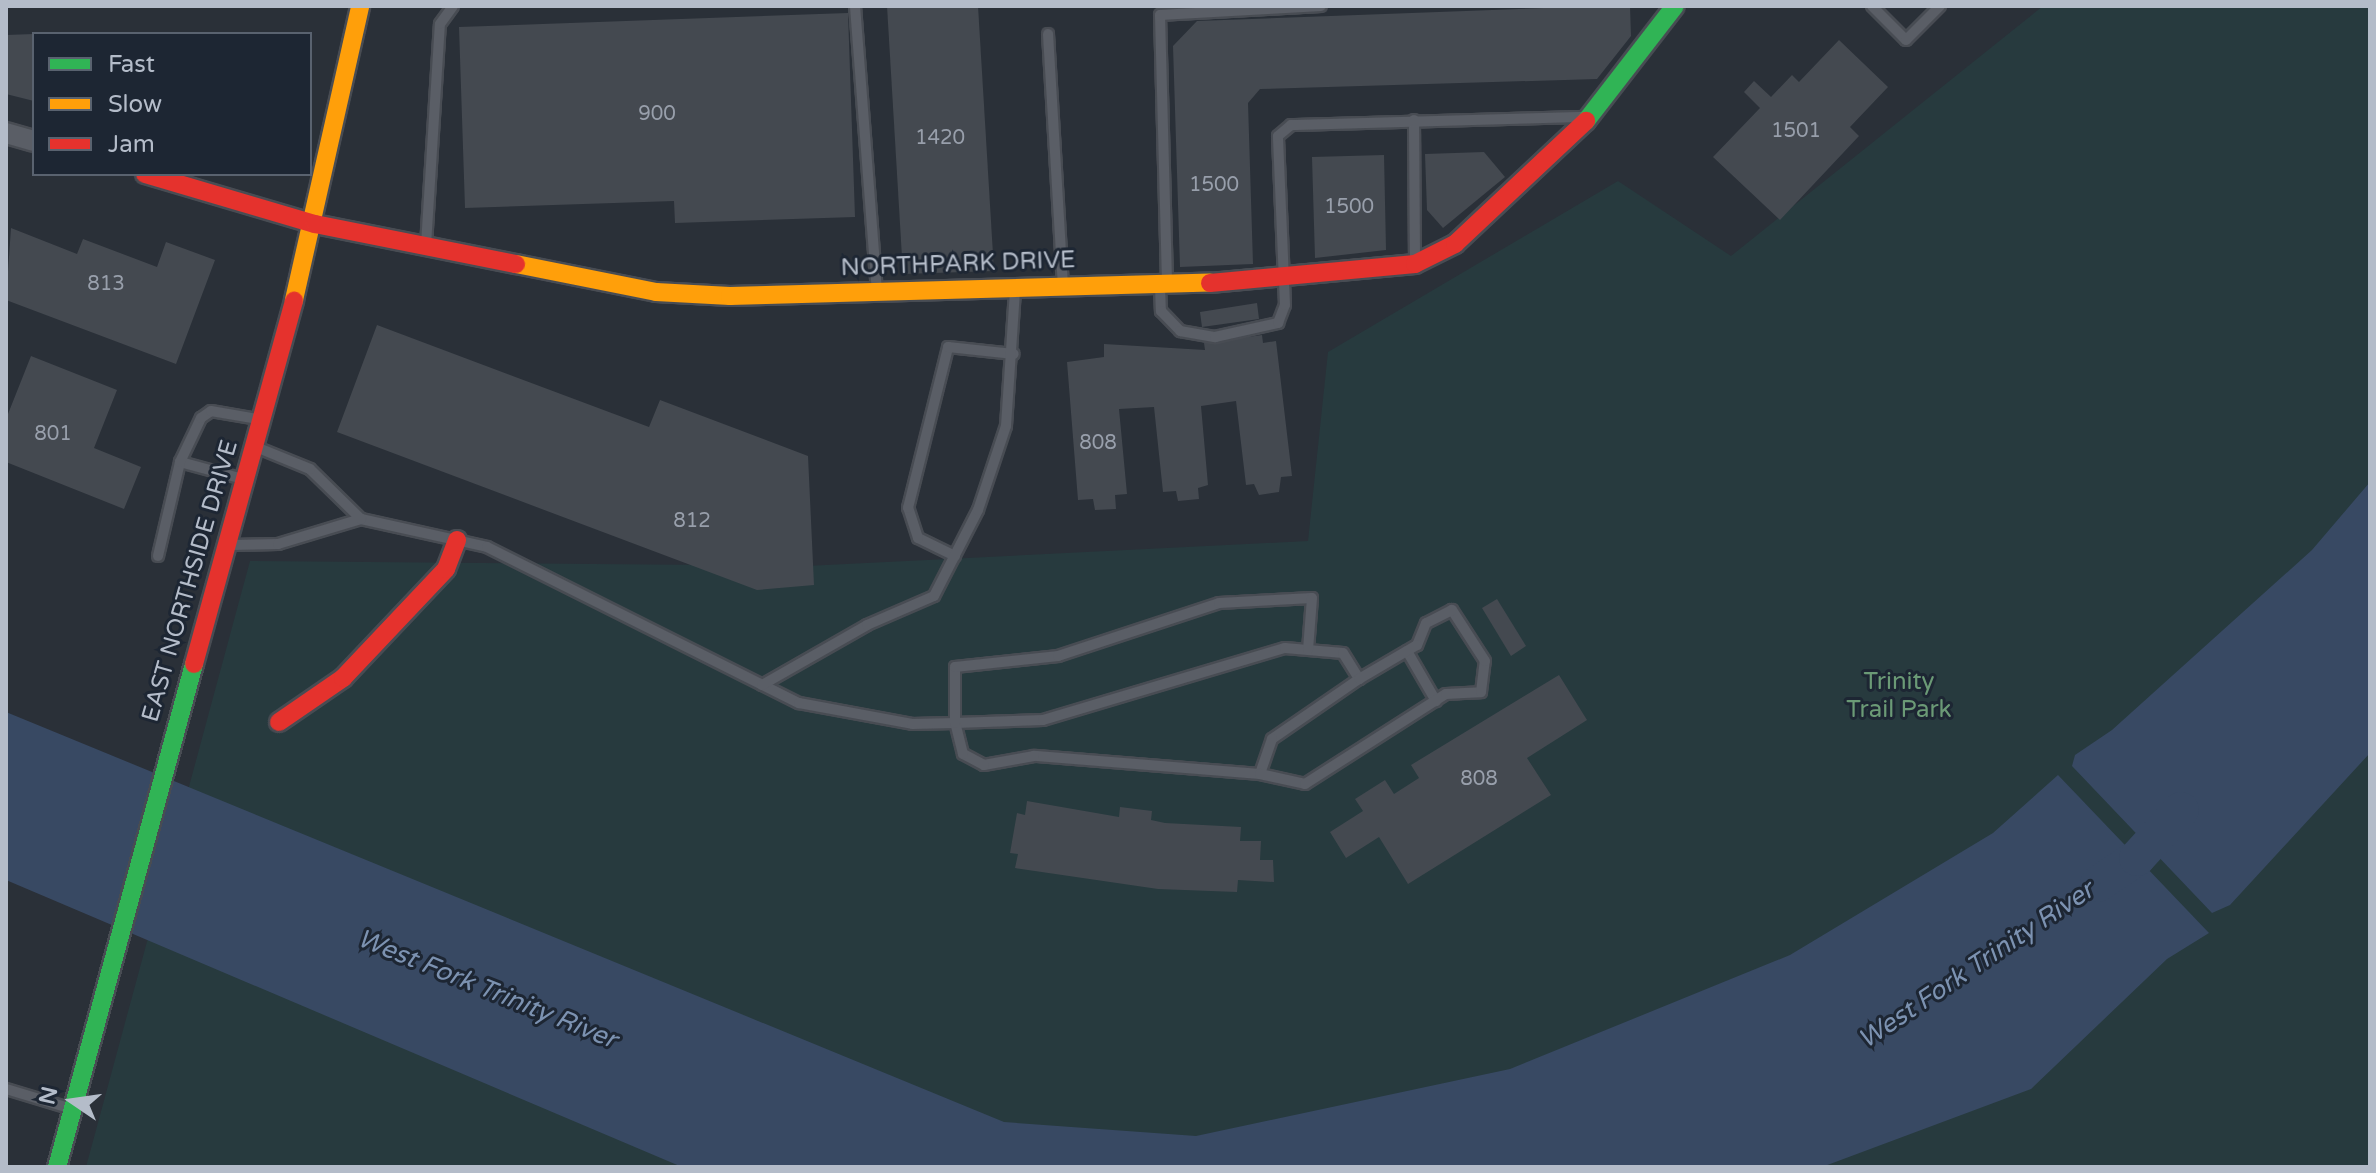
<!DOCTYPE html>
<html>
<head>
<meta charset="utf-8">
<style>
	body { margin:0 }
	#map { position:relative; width:2376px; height:1173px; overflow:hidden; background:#2a3038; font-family:"Varela Round",sans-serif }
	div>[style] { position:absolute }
	.green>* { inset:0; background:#273a3e }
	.water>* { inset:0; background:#384963 }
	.river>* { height:36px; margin:-18px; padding:0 18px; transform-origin:18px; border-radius:18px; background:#384963 }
	.building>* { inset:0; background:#444950 }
	.roads { filter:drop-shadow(2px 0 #484c53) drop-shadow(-2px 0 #484c53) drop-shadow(0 2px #484c53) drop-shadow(0 -2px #484c53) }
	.lane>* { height:10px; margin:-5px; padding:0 5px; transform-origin:5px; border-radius:5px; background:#5a5e66 }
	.street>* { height:20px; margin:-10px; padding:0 10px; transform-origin:10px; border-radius:10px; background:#5a5e66 }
	.fast>* { height:18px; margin:-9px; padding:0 9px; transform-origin:9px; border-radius:9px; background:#30b455 }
	.slow>* { height:18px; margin:-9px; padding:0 9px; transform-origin:9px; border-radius:9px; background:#ff9f0a }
	.jam>* { height:18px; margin:-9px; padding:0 9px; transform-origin:9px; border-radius:9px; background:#e5322d }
	span { translate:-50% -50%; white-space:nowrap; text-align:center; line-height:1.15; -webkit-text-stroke:6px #1d2633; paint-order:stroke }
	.number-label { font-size:20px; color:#989fab }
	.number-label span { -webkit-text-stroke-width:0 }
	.street-label { font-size:24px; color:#b4bcc9 }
	.park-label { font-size:24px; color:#6b9a76 }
	.water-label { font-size:26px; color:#7c92b1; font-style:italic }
	.frame { position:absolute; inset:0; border:8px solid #b4bcc9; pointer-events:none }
	.legend { position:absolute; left:32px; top:32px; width:280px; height:144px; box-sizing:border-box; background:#1d2633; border:2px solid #59626f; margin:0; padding:10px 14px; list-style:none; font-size:24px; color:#b4bcc9 }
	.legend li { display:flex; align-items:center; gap:16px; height:40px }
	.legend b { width:40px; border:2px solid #59626f }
	.north { position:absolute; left:32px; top:1061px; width:80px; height:80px; -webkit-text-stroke:6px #1d2633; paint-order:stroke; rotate:283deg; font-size:22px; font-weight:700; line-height:32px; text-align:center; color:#b4bcc9 }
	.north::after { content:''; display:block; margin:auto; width:28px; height:36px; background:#b4bcc9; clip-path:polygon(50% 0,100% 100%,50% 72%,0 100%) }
</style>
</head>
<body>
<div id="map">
	<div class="green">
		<i style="clip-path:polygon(2043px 6px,2370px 6px,2370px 1167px,86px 1167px,250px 561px,806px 566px,1308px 541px,1328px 352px,1618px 181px,1731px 256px)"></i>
	</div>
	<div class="water">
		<i style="clip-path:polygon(2370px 482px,2370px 753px,2230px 905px,2212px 913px,2072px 766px,2075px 755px,2112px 730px,2312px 550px)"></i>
		<i style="clip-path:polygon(6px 712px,1004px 1122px,1196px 1136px,1510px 1069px,1790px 955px,1993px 833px,2058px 775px,2209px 933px,2167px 959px,2031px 1089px,1822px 1167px,682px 1167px,6px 880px)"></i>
	</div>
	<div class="river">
		<i style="left:2098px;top:884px;width:47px;rotate:-33.7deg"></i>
		<i style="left:2137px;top:858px;width:65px;rotate:-47.5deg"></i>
	</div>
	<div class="building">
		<i style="clip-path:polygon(887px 6px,978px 6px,994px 271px,903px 274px)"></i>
		<i style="clip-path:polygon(1598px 6px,1630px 6px,1631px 36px,1597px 79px,1260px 89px,1248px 103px,1253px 264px,1180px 267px,1173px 46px,1197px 21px)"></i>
		<i style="clip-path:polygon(848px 13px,855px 217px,675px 223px,674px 201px,465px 208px,459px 27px)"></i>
		<i style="clip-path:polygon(34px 34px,34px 101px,6px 94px,6px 35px)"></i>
		<i style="clip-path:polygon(1839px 40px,1888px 87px,1850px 127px,1859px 136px,1780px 220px,1713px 157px,1760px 108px,1744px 92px,1754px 81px,1771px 97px,1792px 75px,1799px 82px)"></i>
		<i style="clip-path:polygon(1484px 152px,1505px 177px,1443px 228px,1427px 210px,1425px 154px)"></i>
		<i style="clip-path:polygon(1384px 155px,1386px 250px,1315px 258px,1312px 157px)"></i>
		<i style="clip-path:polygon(11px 228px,77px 254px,83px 239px,157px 267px,166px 242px,215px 260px,176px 364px,6px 300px)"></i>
		<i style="clip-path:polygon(1257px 303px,1259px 319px,1202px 327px,1200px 312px)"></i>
		<i style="clip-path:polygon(377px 325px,649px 427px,660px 400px,808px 456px,814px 585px,757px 590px,337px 432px)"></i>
		<i style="clip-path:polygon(1262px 335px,1263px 343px,1276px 341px,1292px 476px,1281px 477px,1279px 492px,1259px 495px,1254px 484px,1246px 485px,1236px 401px,1201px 406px,1208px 485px,1198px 488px,1199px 499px,1178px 501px,1176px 491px,1163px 492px,1154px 407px,1119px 409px,1127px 494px,1115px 495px,1116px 509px,1095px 510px,1093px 499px,1078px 500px,1067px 362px,1104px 357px,1104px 344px,1205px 350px,1204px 343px)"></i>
		<i style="clip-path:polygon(31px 356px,117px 390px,94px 448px,141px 467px,124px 509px,6px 462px,6px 419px)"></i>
		<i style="clip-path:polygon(1497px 599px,1526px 646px,1511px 656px,1482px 608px)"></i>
		<i style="clip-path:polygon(1559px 675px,1587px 720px,1527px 758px,1551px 795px,1408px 884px,1379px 837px,1346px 858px,1330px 832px,1363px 811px,1355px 799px,1385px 780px,1394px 794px,1419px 778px,1411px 765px)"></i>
		<i style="clip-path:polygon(1027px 801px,1119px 817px,1120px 807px,1152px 811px,1151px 820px,1165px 823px,1241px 827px,1240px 841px,1261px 841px,1260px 860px,1273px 860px,1274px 882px,1238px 880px,1237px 892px,1158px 889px,1015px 868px,1018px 854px,1010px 853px,1017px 813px,1025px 815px)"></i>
	</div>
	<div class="roads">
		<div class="lane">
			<i style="left:855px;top:6px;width:286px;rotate:85.6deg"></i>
			<i style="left:1872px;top:6px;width:48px;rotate:45deg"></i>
			<i style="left:1906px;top:40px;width:48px;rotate:-45deg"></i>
			<i style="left:1048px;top:34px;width:251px;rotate:86.6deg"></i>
			<i style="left:1414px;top:120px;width:142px;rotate:89.6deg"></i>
			<i style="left:426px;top:245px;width:221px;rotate:-86.4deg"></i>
			<i style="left:440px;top:24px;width:22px;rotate:-54deg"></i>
			<i style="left:1167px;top:282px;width:267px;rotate:-91.5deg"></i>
			<i style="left:1160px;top:15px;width:161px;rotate:-3.2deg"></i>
			<i style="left:1160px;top:286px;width:25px;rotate:88deg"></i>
			<i style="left:1161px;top:311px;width:28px;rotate:46deg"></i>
			<i style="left:1180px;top:331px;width:36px;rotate:10deg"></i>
			<i style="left:1215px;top:337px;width:65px;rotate:-12.5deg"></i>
			<i style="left:1278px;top:323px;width:19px;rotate:-69deg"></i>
			<i style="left:1285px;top:305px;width:169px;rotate:-92.4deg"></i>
			<i style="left:1278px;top:136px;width:17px;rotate:-40deg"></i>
			<i style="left:1291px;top:125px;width:292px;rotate:-1.6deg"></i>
			<i style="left:180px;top:462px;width:65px;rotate:15.1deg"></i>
			<i style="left:361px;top:519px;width:129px;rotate:12.5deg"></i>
			<i style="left:487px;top:547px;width:349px;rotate:26.6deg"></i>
			<i style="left:799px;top:703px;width:115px;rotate:10.5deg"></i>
			<i style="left:912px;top:724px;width:43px;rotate:-1.3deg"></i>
			<i style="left:955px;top:723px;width:88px;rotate:-2deg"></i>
			<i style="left:1043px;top:720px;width:252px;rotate:-16.6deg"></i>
			<i style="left:1285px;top:648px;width:23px;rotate:5deg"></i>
			<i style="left:1308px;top:650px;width:35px;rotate:5deg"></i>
			<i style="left:1343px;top:653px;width:31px;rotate:58deg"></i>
			<i style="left:1359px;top:679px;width:106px;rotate:145.4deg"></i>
			<i style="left:1272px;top:739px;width:37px;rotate:109deg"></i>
			<i style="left:1260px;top:774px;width:227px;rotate:-175.4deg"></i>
			<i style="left:1034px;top:756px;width:51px;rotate:169.8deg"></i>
			<i style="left:984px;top:765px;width:24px;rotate:-152deg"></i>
			<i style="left:963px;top:754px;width:32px;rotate:-104deg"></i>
			<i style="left:955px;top:723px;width:56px;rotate:-90deg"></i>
			<i style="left:955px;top:667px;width:104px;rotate:-6.1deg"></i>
			<i style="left:1058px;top:656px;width:169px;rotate:-18.2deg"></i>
			<i style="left:1219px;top:603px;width:93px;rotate:-3.1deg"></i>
			<i style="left:1312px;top:598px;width:52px;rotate:94.4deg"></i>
			<i style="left:231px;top:545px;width:47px;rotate:-1.2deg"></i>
			<i style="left:278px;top:544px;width:87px;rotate:-16.8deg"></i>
			<i style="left:361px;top:519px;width:71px;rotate:-135.6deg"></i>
			<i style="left:310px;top:469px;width:58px;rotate:-157.8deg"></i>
			<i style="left:158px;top:556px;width:97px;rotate:-76.8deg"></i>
			<i style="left:180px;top:462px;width:49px;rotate:-64.5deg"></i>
			<i style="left:201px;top:418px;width:12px;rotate:-35deg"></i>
			<i style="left:211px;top:411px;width:48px;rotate:9.7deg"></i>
			<i style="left:955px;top:556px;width:41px;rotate:-154.1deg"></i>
			<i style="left:918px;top:538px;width:32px;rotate:-108deg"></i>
			<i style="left:908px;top:508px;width:166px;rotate:-76deg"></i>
			<i style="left:948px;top:347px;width:66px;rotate:6.1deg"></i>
			<i style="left:1407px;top:651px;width:58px;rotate:59.9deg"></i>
			<i style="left:762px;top:685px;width:121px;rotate:-29.7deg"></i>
			<i style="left:867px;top:625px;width:73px;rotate:-23.4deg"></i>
			<i style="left:934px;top:596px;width:97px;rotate:-62.9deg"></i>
			<i style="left:978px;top:510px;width:89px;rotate:-71.6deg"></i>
			<i style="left:1006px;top:426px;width:134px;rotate:-86.2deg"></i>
			<i style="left:1260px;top:774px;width:46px;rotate:12.5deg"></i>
			<i style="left:1305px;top:784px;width:167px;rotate:-32.6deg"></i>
			<i style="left:1446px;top:694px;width:35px;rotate:-3deg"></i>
			<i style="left:1481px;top:692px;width:31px;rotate:-83deg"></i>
			<i style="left:1485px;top:661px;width:61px;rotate:-122.9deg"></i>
			<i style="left:1452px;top:610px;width:29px;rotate:153deg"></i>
			<i style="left:1426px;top:623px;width:24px;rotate:112deg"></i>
			<i style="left:1417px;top:645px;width:67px;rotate:149.6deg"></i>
			<i style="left:6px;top:1089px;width:66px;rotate:16.8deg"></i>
		</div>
		<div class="street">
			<i style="left:6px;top:133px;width:29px;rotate:16deg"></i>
		</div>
		<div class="fast">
			<i style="left:1586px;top:121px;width:145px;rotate:-52.3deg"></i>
			<i style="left:57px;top:1167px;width:521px;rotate:-74.76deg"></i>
		</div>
		<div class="slow">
			<i style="left:516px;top:264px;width:143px;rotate:11.3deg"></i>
			<i style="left:656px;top:292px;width:74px;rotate:3.1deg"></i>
			<i style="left:730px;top:296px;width:480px;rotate:-1.6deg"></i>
			<i style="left:294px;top:300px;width:301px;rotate:-77.3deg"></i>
		</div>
		<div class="jam">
			<i style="left:145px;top:174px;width:177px;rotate:16.4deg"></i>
			<i style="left:315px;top:224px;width:205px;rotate:11.3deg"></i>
			<i style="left:1210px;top:283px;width:206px;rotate:-5.3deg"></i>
			<i style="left:1415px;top:264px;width:45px;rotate:-26.6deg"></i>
			<i style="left:1455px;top:244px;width:180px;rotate:-43.2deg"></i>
			<i style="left:194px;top:664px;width:377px;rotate:-74.6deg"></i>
			<i style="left:279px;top:722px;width:78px;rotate:-34.5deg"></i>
			<i style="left:343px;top:678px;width:150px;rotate:-46.6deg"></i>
			<i style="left:446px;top:569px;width:31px;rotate:-69deg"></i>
		</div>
	</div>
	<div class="number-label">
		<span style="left:657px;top:114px">900</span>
		<span style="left:1796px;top:131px">1501</span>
		<span style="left:940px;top:138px">1420</span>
		<span style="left:1214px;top:185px">1500</span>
		<span style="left:1349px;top:207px">1500</span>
		<span style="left:106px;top:284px">813</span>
		<span style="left:53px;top:434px">801</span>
		<span style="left:1098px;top:443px">808</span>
		<span style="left:692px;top:521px">812</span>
		<span style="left:1479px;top:779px">808</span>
	</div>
	<div class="street-label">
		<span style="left:958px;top:264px;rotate:-2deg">NORTHPARK DRIVE</span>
		<span style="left:190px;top:581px;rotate:-74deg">EAST NORTHSIDE DRIVE</span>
	</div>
	<div class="park-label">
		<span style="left:1899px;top:696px">Trinity<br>Trail Park</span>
	</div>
	<div class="water-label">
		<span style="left:1976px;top:965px;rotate:-34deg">West Fork Trinity River</span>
		<span style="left:487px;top:989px;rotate:22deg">West Fork Trinity River</span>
	</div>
	<div class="frame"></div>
	<ul class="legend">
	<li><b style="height:10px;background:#30b455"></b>Fast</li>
	<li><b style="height:10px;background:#ff9f0a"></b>Slow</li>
	<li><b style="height:10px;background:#e5322d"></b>Jam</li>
	</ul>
	<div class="north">N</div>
</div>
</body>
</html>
